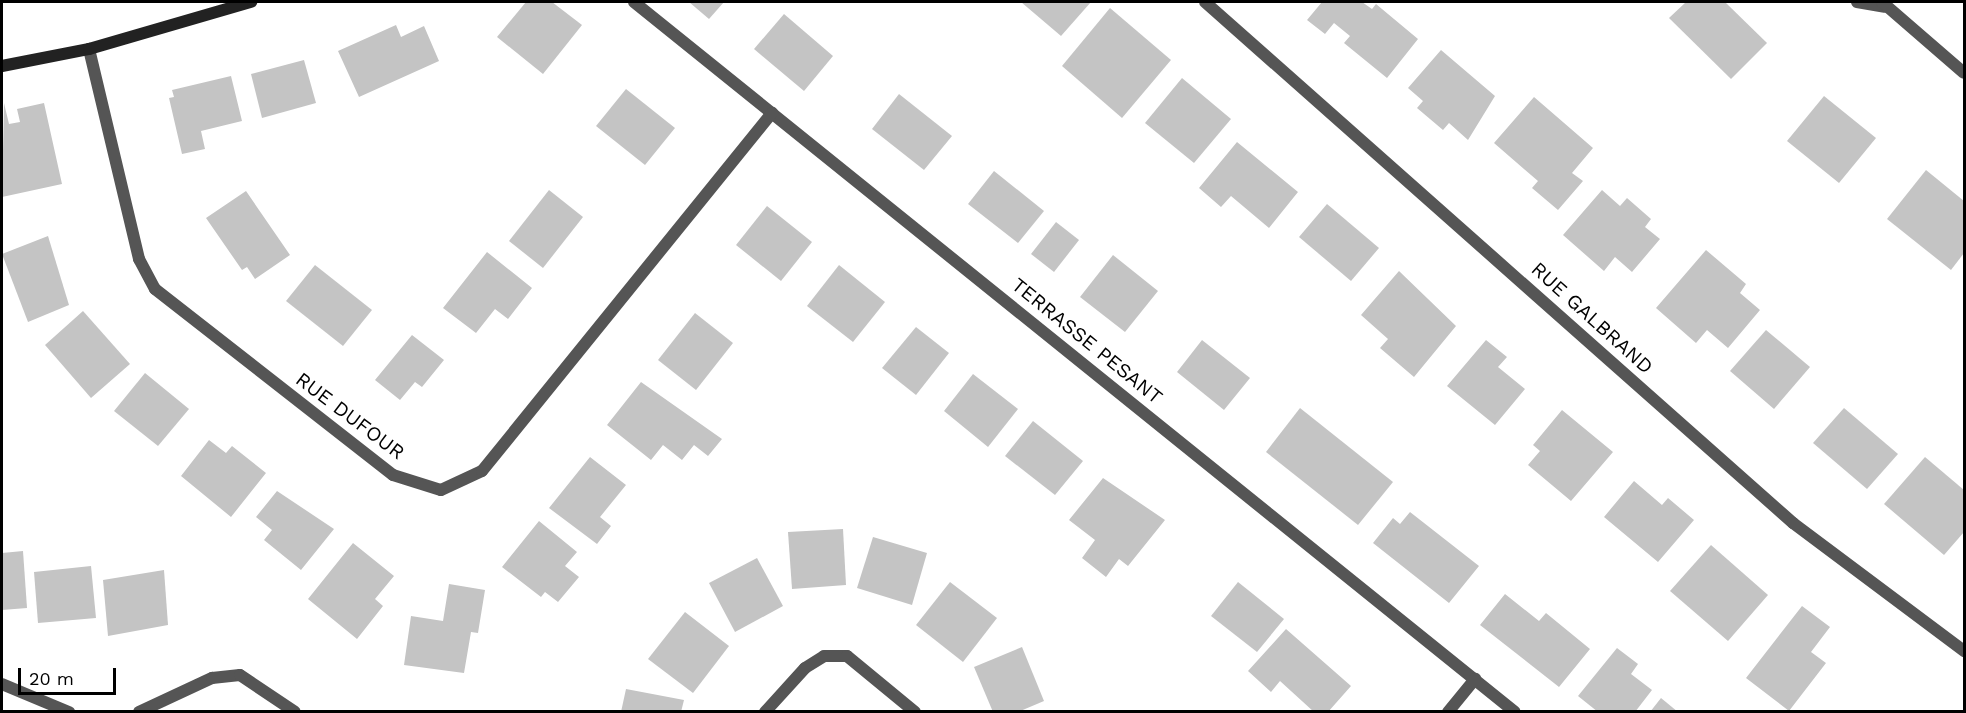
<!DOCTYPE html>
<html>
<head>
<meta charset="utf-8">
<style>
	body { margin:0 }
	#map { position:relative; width:1966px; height:713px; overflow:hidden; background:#fff; font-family:"Work Sans",sans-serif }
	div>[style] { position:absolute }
	.building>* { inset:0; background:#c4c4c4 }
	.street>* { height:12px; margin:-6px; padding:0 6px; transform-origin:6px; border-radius:6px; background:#555 }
	.secondary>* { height:12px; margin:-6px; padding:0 6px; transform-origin:6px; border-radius:6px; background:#222 }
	span { translate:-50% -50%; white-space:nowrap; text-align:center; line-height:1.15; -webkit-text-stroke:6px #fff; paint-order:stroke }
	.street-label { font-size:20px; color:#000 }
	.frame { position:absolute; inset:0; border:3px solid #000; pointer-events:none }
	.scale { position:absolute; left:18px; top:668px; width:98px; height:27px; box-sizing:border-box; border:3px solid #000; border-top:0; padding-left:8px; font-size:18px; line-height:21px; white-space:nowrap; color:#000; -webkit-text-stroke:4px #fff; paint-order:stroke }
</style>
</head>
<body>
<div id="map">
	<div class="building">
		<i style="clip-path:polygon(526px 2px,552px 2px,582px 25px,543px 74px,497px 37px)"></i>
		<i style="clip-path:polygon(689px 2px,724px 2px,709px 19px)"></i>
		<i style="clip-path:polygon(1021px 2px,1091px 2px,1061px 36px)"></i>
		<i style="clip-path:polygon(1322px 2px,1362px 2px,1372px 9px,1376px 4px,1418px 39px,1387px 78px,1344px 43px,1350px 36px,1334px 23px,1325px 34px,1307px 20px)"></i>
		<i style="clip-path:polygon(1686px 2px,1725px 2px,1767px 43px,1731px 79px,1669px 18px)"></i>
		<i style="clip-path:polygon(1110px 8px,1171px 60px,1122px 118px,1062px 66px)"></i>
		<i style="clip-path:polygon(784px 14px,833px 56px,804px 91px,754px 49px)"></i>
		<i style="clip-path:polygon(396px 25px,401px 37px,424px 26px,439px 61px,359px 97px,338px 51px)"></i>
		<i style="clip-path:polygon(1441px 50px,1495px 96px,1468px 140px,1449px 123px,1443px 130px,1417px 108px,1423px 101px,1408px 88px)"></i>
		<i style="clip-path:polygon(304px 60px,316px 103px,262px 118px,251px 74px)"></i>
		<i style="clip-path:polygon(231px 76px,242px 121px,201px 131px,205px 149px,182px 154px,169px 98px,174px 97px,172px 90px)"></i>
		<i style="clip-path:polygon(1182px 78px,1231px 119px,1194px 163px,1145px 123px)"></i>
		<i style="clip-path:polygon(626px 89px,675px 128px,645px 165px,596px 126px)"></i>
		<i style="clip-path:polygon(899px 94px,952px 136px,924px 170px,872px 129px)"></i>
		<i style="clip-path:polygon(1824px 96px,1876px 138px,1839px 183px,1787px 141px)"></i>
		<i style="clip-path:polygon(1534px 97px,1593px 148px,1572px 173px,1583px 181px,1558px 210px,1532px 188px,1538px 181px,1494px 143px)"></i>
		<i style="clip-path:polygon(4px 103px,9px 124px,20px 122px,17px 109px,44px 103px,62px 184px,2px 197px)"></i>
		<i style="clip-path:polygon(1237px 142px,1298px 192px,1269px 228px,1231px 196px,1221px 207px,1199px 188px)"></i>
		<i style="clip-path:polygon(1926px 170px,1964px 201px,1964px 253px,1951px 270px,1887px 219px)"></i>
		<i style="clip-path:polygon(994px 171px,1044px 211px,1018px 243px,968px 204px)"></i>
		<i style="clip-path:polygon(549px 190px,583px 217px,543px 268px,509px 241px)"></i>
		<i style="clip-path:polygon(1602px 190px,1620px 206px,1627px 198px,1651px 219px,1645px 227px,1660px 239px,1632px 272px,1615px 257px,1604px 271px,1563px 235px)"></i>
		<i style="clip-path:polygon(246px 191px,290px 255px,255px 279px,247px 267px,242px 270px,206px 218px)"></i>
		<i style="clip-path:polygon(1327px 204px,1379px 248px,1351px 281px,1299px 237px)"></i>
		<i style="clip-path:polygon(767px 206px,812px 242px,781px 281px,736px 245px)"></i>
		<i style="clip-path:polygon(1056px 222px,1079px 240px,1054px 272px,1031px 254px)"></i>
		<i style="clip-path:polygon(48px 236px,69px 305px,28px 322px,2px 254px)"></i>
		<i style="clip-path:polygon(1706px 250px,1746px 284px,1740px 293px,1760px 310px,1728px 348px,1707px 330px,1696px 343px,1656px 308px)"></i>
		<i style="clip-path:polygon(487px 252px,532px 288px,508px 319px,495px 309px,476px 333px,443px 308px)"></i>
		<i style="clip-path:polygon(1113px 255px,1158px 291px,1125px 332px,1080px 297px)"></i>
		<i style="clip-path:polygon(315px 265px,372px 310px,343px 346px,286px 301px)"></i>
		<i style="clip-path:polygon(839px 265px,885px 302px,853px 342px,807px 306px)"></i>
		<i style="clip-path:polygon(1399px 271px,1456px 326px,1414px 377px,1380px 348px,1388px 339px,1361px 315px)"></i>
		<i style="clip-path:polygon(83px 311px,130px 364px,91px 398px,45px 345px)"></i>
		<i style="clip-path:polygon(695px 313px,733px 343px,696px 390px,658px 360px)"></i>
		<i style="clip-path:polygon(916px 327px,949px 353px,916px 395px,882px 368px)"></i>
		<i style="clip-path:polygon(1766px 330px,1810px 367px,1774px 409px,1730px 371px)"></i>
		<i style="clip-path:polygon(412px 335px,444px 360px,422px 387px,415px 382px,400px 400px,375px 380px)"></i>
		<i style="clip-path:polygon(1202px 340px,1250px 378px,1224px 410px,1177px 372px)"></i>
		<i style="clip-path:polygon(1486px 340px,1507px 357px,1498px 367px,1525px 389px,1495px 425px,1447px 386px)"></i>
		<i style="clip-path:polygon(145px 373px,189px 409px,158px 446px,114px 411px)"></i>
		<i style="clip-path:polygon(973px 374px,1018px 409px,988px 447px,944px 411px)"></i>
		<i style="clip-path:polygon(641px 382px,722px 439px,708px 456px,694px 445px,682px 460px,663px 445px,651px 460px,607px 425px)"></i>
		<i style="clip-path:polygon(1300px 408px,1393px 482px,1358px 525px,1266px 452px)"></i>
		<i style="clip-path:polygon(1844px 408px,1898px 454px,1867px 489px,1813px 443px)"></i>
		<i style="clip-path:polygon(1562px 410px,1613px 452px,1571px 501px,1528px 465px,1540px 451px,1533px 445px)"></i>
		<i style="clip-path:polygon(1033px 421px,1083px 461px,1055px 495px,1005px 456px)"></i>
		<i style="clip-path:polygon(209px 440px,226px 453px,232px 446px,266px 473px,231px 517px,181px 476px)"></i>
		<i style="clip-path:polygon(590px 457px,626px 485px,600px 517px,611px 526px,597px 544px,549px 508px)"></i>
		<i style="clip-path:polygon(1925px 457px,1964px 490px,1964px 532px,1944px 555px,1884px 504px)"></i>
		<i style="clip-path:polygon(1103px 478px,1165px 520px,1128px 566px,1119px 559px,1106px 577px,1082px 558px,1095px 540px,1069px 520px)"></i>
		<i style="clip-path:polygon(1634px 481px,1662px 505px,1668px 498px,1694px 520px,1658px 562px,1604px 517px)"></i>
		<i style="clip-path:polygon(277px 491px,334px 529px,301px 570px,264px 540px,272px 530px,256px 517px)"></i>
		<i style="clip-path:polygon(1410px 512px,1479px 566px,1449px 603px,1373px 543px,1393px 518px,1400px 524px)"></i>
		<i style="clip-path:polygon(539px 521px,577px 552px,565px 566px,579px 577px,558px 602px,545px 592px,541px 597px,502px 567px)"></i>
		<i style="clip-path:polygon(843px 529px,846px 585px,792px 589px,788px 532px)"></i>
		<i style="clip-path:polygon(873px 537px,927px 553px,912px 605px,857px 588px)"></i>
		<i style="clip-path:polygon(353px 543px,394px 576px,375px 599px,383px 606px,357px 639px,308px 599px)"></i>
		<i style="clip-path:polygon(1711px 545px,1768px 595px,1728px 641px,1670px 591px)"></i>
		<i style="clip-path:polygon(23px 551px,27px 608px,2px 610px,2px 553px)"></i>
		<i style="clip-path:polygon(757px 558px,783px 606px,735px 632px,709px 583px)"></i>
		<i style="clip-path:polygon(91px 566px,96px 618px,38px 623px,34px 572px)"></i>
		<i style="clip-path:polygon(164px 570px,168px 625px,108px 636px,103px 580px)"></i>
		<i style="clip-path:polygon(950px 582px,997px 618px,963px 662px,916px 625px)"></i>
		<i style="clip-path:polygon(1238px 582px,1284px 619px,1257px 652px,1211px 616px)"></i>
		<i style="clip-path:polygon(449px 584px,485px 590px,478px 633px,471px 632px,464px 673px,404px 665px,411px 616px,443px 621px)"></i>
		<i style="clip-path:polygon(1505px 594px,1539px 621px,1546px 613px,1590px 649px,1559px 687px,1480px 625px)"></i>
		<i style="clip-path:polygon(1802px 606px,1830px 627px,1811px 652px,1826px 663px,1789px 711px,1746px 678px)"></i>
		<i style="clip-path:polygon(685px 612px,729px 646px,693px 693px,648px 659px)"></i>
		<i style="clip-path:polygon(1286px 629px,1351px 686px,1328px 712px,1314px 712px,1280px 681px,1271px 692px,1248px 671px)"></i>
		<i style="clip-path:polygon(1022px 647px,1044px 701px,1018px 712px,993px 712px,974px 667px)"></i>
		<i style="clip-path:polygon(1617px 648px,1638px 664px,1631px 674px,1652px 690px,1635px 712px,1598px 712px,1578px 696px)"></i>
		<i style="clip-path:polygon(626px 689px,684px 700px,681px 712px,621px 712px)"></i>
		<i style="clip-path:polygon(1661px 698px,1678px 712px,1650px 712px)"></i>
	</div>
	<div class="street">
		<i style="left:634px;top:2px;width:1131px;rotate:38.87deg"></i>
		<i style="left:1205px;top:2px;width:786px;rotate:41.54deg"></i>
		<i style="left:1793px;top:523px;width:214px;rotate:36.8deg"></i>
		<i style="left:1857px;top:2px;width:28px;rotate:10deg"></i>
		<i style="left:1882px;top:2px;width:108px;rotate:40.9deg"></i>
		<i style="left:89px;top:49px;width:216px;rotate:76.6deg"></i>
		<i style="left:139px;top:259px;width:34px;rotate:62deg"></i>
		<i style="left:155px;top:289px;width:302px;rotate:38deg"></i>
		<i style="left:393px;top:475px;width:50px;rotate:17.4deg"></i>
		<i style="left:441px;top:490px;width:45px;rotate:-24.9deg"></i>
		<i style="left:482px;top:471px;width:461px;rotate:-51deg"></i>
		<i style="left:2px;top:684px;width:73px;rotate:22.7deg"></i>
		<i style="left:139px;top:712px;width:81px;rotate:-25deg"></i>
		<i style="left:212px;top:678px;width:28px;rotate:-6deg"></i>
		<i style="left:240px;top:675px;width:66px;rotate:33.9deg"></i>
		<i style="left:765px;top:712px;width:59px;rotate:-47.7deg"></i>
		<i style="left:805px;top:668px;width:22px;rotate:-32deg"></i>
		<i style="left:824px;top:656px;width:23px"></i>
		<i style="left:847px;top:656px;width:88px;rotate:39.5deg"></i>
		<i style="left:1448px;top:712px;width:43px;rotate:-50.7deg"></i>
	</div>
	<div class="secondary">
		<i style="left:2px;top:66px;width:89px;rotate:-11.1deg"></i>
		<i style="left:89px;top:49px;width:169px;rotate:-16.2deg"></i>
	</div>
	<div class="street-label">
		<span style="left:1592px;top:318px;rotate:42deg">RUE GALBRAND</span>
		<span style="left:1087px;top:341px;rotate:39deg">TERRASSE PESANT</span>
		<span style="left:350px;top:416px;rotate:37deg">RUE DUFOUR</span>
	</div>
	<div class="frame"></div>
	<div class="scale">20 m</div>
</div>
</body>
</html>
